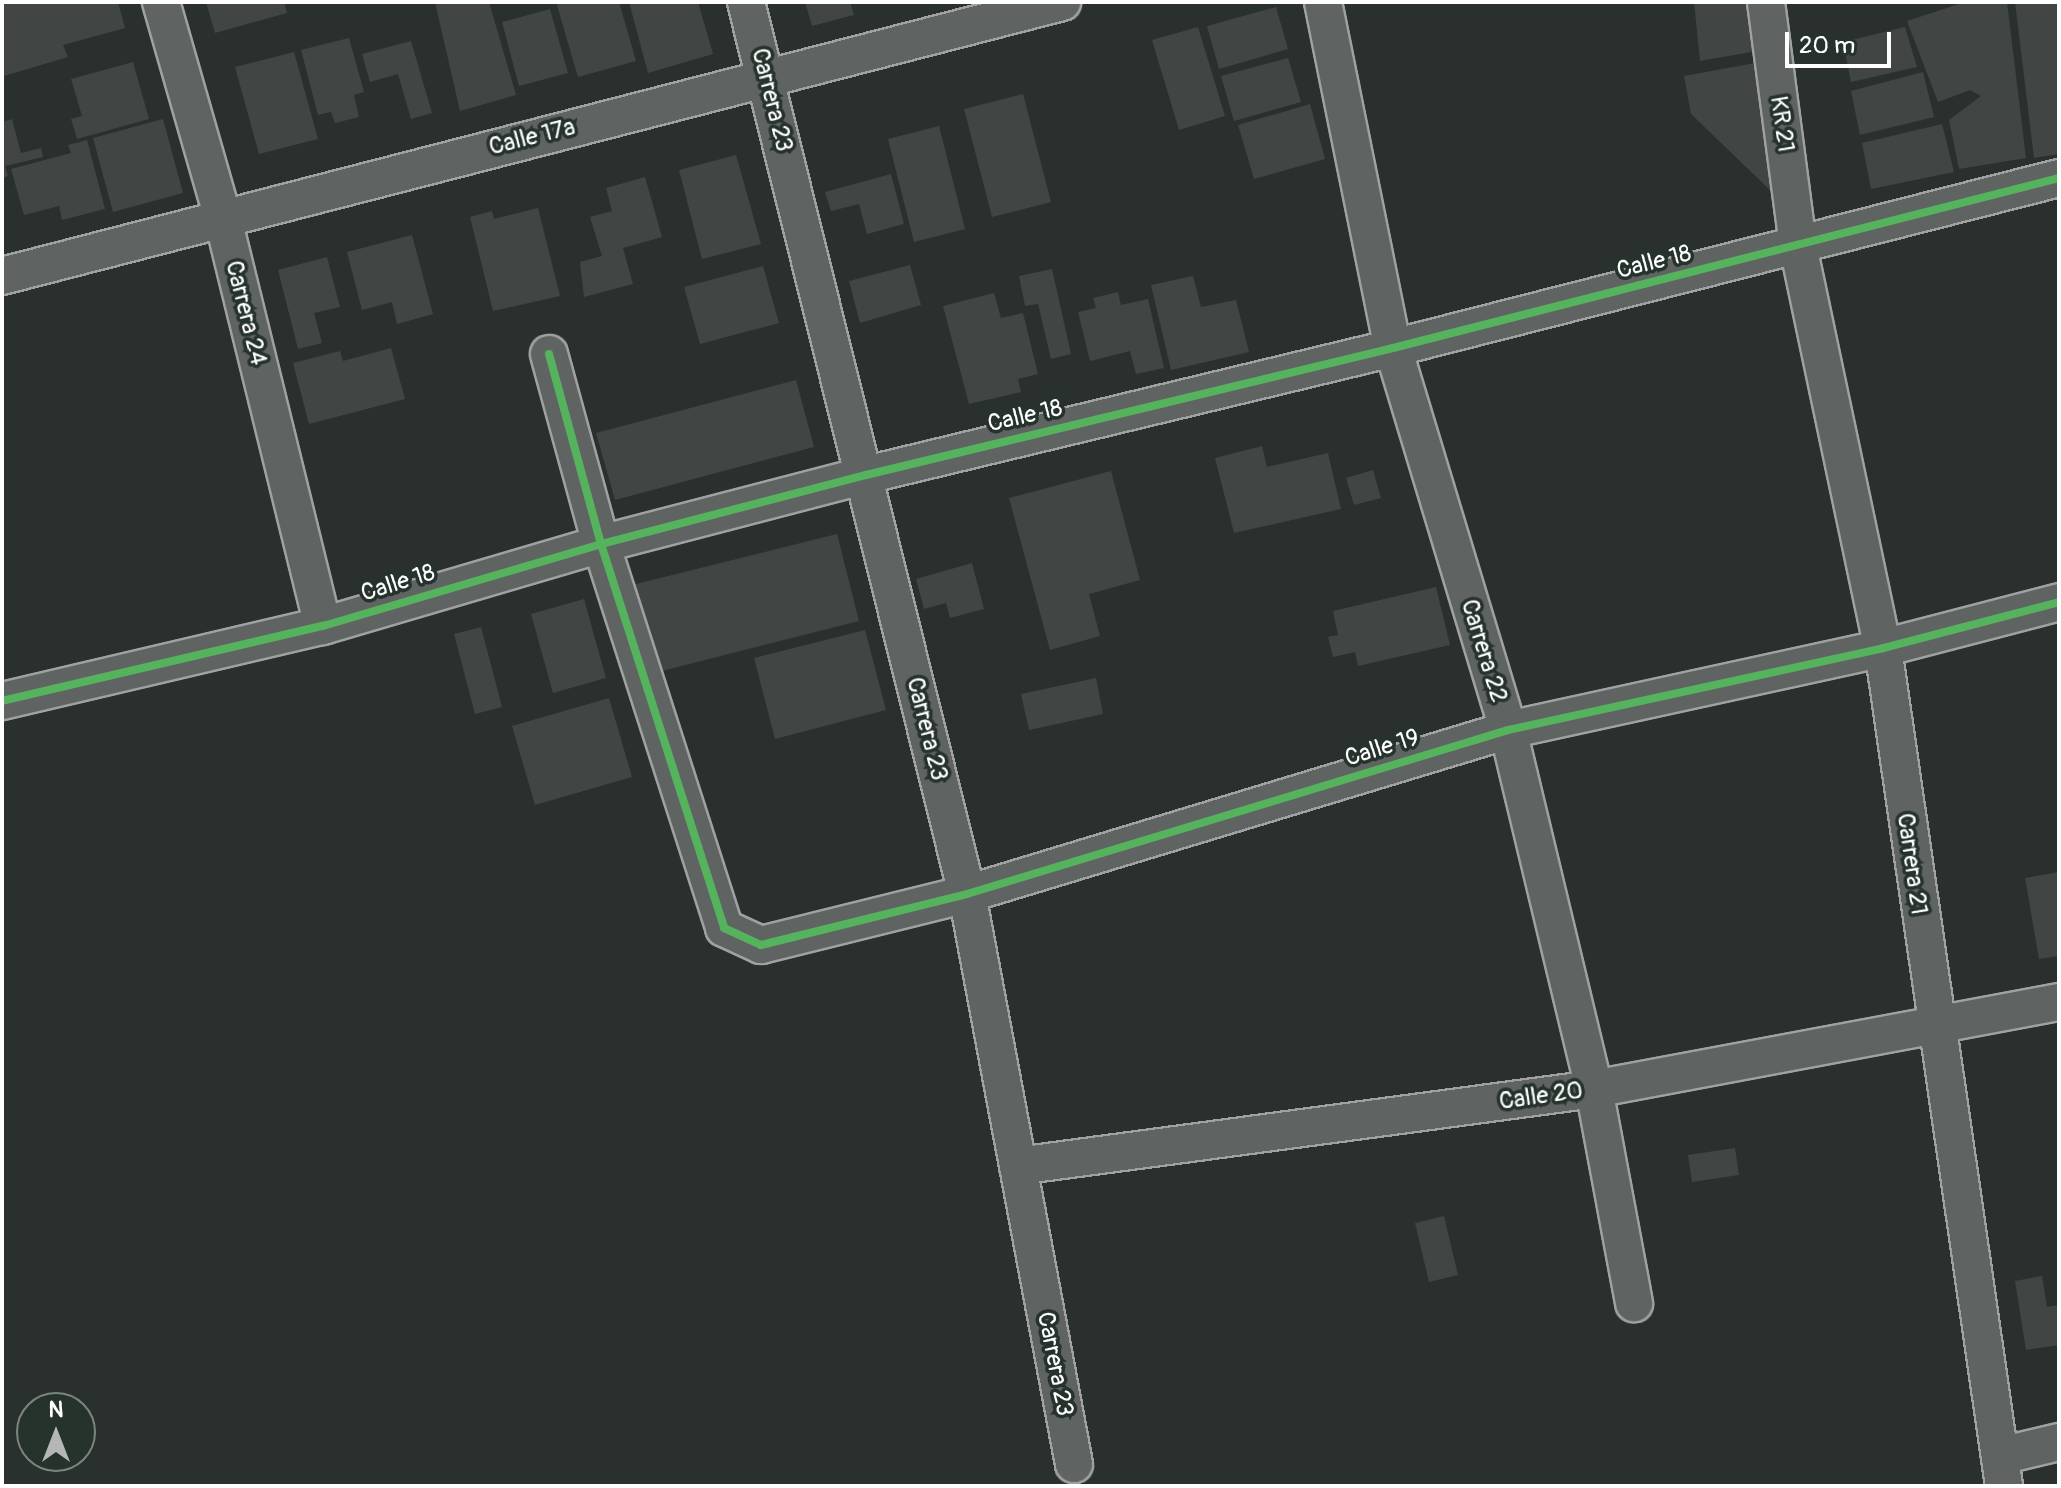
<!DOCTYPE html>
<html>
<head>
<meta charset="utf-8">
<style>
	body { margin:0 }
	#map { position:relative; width:2061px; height:1488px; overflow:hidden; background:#29302d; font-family:Pangolin,sans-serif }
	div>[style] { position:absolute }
	.building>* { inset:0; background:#414644 }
	.roads { filter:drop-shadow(2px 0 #9fa2a0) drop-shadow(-2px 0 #9fa2a0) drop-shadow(0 2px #9fa2a0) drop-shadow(0 -2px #9fa2a0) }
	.minor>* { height:36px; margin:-18px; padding:0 18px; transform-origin:18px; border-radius:18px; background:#5f6362 }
	.cycleway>* { height:8px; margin:-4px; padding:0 4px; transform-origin:4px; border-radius:4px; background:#56b35d }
	span { translate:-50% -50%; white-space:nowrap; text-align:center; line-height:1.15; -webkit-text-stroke:7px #26332d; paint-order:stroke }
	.street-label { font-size:24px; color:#fff }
	.frame { position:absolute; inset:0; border:4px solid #fff; pointer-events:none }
	.north { position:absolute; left:16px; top:1392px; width:80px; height:80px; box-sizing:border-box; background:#26332d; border:2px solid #7d8581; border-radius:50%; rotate:0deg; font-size:22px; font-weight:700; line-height:32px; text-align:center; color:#fff }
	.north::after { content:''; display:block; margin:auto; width:28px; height:36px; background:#b4b7b6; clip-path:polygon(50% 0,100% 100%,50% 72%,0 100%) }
	.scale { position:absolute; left:1785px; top:32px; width:106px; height:36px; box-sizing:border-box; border:4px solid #fff; border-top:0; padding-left:10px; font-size:24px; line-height:28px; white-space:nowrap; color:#fff; -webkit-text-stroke:6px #26332d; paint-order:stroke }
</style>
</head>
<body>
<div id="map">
	<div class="building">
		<i style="clip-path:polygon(2px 2px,118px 2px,125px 28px,63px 45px,68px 57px,4px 76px)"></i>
		<i style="clip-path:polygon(206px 2px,284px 2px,287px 13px,215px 33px)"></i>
		<i style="clip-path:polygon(435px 2px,489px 2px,516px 95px,460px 111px)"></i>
		<i style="clip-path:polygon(556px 2px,619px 2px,636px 61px,578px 77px)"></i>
		<i style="clip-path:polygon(629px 2px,698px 2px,713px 54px,648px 73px)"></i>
		<i style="clip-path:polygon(805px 2px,850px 2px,854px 15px,812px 26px)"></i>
		<i style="clip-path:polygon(1694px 2px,1749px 2px,1763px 50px,1700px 61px)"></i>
		<i style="clip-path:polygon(1965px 2px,2007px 2px,2026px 158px,1959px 169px,1949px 120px,1981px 96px,1970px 90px,1938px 102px,1907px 21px)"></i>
		<i style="clip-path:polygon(2015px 2px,2059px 2px,2059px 154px,2034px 158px)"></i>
		<i style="clip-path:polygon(1276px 7px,1288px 49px,1219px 69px,1207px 26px)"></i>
		<i style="clip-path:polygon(550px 9px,568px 73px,519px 86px,502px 22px)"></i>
		<i style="clip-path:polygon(1198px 27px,1225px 116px,1179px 130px,1152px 40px)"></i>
		<i style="clip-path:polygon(1905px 27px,1917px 67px,1851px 82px,1843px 42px)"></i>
		<i style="clip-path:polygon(349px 38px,364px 92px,354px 95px,359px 117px,335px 123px,331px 112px,318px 115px,301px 50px)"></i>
		<i style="clip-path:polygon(411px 41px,432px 113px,411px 119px,398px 74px,370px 82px,362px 54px)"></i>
		<i style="clip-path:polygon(294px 52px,318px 139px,259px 154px,235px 67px)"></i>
		<i style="clip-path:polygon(1288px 58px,1301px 102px,1234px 121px,1221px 76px)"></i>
		<i style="clip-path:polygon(133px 62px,149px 119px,77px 139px,71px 119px,82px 116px,71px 79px)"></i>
		<i style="clip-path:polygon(1755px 63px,1772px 192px,1691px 114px,1684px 76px)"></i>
		<i style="clip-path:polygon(1923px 72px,1934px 117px,1860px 135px,1851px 91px)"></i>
		<i style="clip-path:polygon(1023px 94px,1051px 202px,992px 217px,964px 109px)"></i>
		<i style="clip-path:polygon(1310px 104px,1325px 159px,1254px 179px,1238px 125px)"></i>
		<i style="clip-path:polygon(12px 119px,21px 153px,41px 148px,43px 157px,5px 166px,8px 176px,2px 178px,2px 122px)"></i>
		<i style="clip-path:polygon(163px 119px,183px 193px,113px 212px,93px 138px)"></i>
		<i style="clip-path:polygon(1942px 124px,1954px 172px,1871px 189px,1862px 143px)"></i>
		<i style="clip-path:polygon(939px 126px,965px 229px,914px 242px,888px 139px)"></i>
		<i style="clip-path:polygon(87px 140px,105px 209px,62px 220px,59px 206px,24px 215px,11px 169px,71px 153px,68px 145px)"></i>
		<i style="clip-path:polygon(736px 155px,761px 244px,702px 259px,679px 170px)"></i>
		<i style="clip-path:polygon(891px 174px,904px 224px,867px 234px,859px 204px,831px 211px,825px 192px)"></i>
		<i style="clip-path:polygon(645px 177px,662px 237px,623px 248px,633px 284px,584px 297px,580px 262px,602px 256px,590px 217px,612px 211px,606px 188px)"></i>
		<i style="clip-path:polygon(538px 208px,560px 296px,493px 311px,470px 217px,492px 211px,494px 219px)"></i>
		<i style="clip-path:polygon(412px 235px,433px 314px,397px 324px,392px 302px,362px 310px,347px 252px)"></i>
		<i style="clip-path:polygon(327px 257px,340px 307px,314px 313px,322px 343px,298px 349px,278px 270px)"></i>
		<i style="clip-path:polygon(910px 265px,921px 305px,860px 323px,849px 281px)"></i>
		<i style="clip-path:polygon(763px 266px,779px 323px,700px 344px,684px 287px)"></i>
		<i style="clip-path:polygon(1052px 269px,1071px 354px,1051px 359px,1038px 304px,1025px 306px,1019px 276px)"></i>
		<i style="clip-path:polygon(1193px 276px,1201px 307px,1236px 300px,1249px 352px,1171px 370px,1151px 285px)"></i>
		<i style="clip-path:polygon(1118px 292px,1121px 305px,1148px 299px,1164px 368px,1136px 374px,1130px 351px,1090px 361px,1078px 312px,1096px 308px,1093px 298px)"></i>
		<i style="clip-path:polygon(994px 293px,1001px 318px,1023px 313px,1038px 374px,1018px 379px,1021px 392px,969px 404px,943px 306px)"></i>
		<i style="clip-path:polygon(391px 348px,405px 399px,309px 424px,293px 363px,340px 351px,343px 361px)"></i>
		<i style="clip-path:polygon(796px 380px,814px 447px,615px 500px,596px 433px)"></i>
		<i style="clip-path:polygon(1262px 446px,1267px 467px,1328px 453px,1341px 509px,1234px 533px,1215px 458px)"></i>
		<i style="clip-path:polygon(1373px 470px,1381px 498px,1354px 505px,1346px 478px)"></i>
		<i style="clip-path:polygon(1111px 471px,1140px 580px,1089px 594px,1100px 636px,1050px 650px,1009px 498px)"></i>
		<i style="clip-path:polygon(837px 534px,859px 621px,654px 673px,632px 585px)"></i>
		<i style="clip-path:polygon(972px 563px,984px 609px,950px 618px,946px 603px,924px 609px,916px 579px)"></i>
		<i style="clip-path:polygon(1436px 587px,1450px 645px,1358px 666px,1355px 652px,1333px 657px,1328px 637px,1338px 635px,1333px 611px)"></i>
		<i style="clip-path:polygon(584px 599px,606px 678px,553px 693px,531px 614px)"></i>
		<i style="clip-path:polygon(481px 627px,502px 707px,475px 714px,454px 634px)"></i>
		<i style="clip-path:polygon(865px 630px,886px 710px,775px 739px,754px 658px)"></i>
		<i style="clip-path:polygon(1096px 678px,1103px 714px,1029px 730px,1021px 694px)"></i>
		<i style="clip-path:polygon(609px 698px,632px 777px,535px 805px,512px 726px)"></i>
		<i style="clip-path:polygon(2059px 872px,2059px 956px,2039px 959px,2025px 878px)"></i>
		<i style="clip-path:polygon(1735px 1148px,1739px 1175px,1692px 1182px,1688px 1155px)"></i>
		<i style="clip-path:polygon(1444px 1216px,1458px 1275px,1429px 1282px,1415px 1223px)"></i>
		<i style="clip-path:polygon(2042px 1276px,2047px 1307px,2059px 1305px,2059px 1345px,2026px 1350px,2015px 1281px)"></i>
	</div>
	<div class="roads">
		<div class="minor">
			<i style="left:161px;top:2px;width:222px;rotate:74deg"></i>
			<i style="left:222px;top:215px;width:423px;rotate:76.2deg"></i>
			<i style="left:746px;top:2px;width:919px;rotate:76.08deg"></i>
			<i style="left:967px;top:894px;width:580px;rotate:79.37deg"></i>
			<i style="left:1323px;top:2px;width:353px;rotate:78.6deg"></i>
			<i style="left:1393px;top:348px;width:399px;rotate:73.2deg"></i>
			<i style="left:1508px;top:730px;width:369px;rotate:76.5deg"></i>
			<i style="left:1594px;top:1089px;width:218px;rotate:79.4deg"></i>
			<i style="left:1766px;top:2px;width:246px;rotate:82.5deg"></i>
			<i style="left:1798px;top:246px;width:411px;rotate:78.1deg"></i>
			<i style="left:1883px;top:648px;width:847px;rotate:81.78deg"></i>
			<i style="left:2px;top:276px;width:1095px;rotate:-14.49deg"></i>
			<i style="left:549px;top:354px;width:197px;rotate:74.7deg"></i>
			<i style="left:601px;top:544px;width:403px;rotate:72.2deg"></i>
			<i style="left:724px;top:928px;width:41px;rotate:24.7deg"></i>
			<i style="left:761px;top:945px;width:212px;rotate:-13.9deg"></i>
			<i style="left:967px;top:894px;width:565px;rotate:-16.86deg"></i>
			<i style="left:1508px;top:730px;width:384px;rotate:-12.3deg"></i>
			<i style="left:1883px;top:648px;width:182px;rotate:-14.6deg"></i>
			<i style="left:2px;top:701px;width:330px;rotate:-13.2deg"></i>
			<i style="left:323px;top:626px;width:290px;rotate:-16.4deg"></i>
			<i style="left:601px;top:544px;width:274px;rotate:-14.6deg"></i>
			<i style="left:866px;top:475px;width:542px;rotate:-13.55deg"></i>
			<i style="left:1393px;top:348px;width:687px;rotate:-14.32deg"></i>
			<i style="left:1018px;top:1166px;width:581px;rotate:-7.61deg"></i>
			<i style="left:1594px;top:1089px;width:473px;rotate:-10.6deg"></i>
			<i style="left:2000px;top:1456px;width:61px;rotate:-13.3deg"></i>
		</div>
	</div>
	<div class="cycleway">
		<i style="left:549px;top:354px;width:197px;rotate:74.7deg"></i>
		<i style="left:601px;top:544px;width:403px;rotate:72.2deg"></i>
		<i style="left:724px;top:928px;width:41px;rotate:24.7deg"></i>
		<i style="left:761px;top:945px;width:212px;rotate:-13.9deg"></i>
		<i style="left:967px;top:894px;width:565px;rotate:-16.86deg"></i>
		<i style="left:1508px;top:730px;width:384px;rotate:-12.3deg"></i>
		<i style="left:1883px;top:648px;width:182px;rotate:-14.6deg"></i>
		<i style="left:2px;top:701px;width:330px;rotate:-13.2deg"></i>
		<i style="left:323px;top:626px;width:290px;rotate:-16.4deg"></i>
		<i style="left:601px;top:544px;width:274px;rotate:-14.6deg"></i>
		<i style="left:866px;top:475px;width:542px;rotate:-13.55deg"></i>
		<i style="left:1393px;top:348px;width:687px;rotate:-14.32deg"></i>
	</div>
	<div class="street-label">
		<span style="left:772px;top:100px;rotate:76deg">Carrera 23</span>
		<span style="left:1782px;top:124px;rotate:82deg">KR 21</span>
		<span style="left:532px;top:137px;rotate:-14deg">Calle 17a</span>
		<span style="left:1654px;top:262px;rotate:-14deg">Calle 18</span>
		<span style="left:246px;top:313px;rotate:76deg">Carrera 24</span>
		<span style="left:1025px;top:416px;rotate:-13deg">Calle 18</span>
		<span style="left:398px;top:583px;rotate:-17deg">Calle 18</span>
		<span style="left:1484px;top:651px;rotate:73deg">Carrera 22</span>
		<span style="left:927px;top:729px;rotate:76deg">Carrera 23</span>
		<span style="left:1382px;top:748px;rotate:-17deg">Calle 19</span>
		<span style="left:1912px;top:864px;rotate:82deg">Carrera 21</span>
		<span style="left:1541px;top:1096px;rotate:-8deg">Calle 20</span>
		<span style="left:1055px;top:1364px;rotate:79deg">Carrera 23</span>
	</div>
	<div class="frame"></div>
	<div class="north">N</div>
	<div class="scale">20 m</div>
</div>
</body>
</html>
